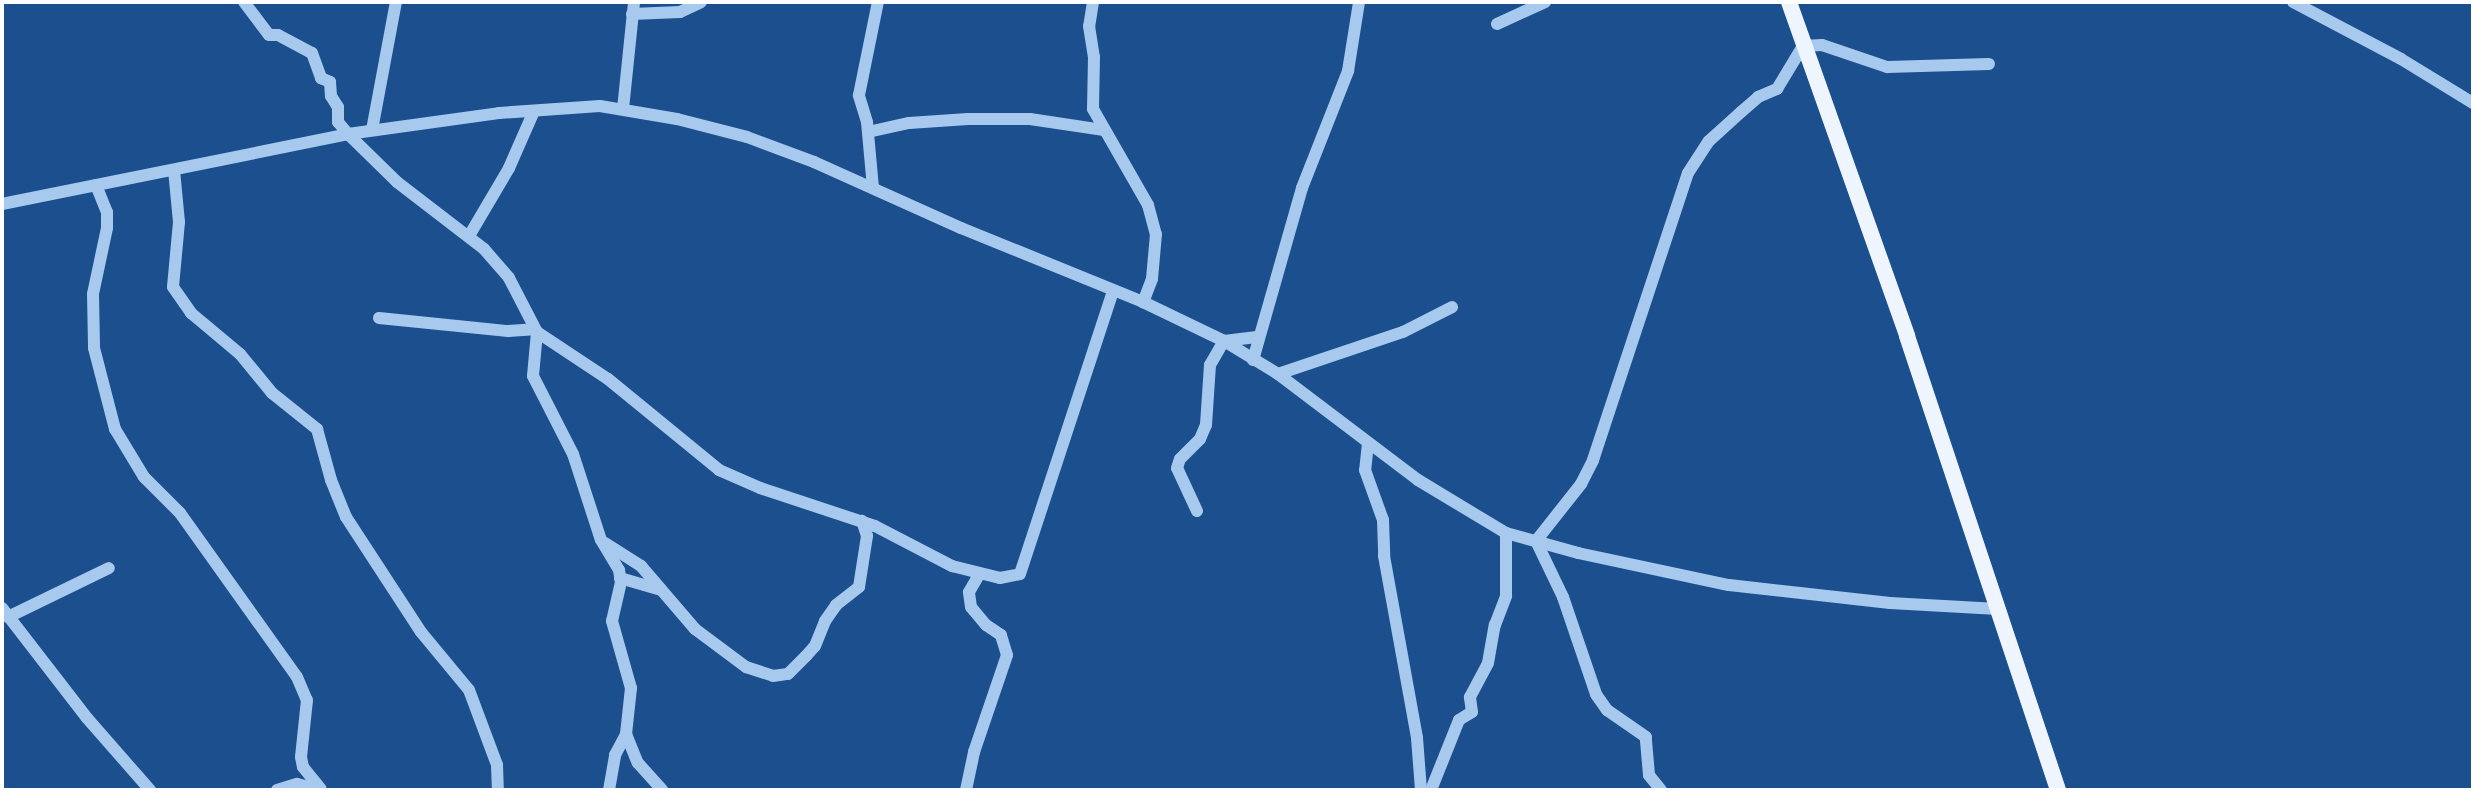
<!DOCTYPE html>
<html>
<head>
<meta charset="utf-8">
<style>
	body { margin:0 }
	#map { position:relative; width:2475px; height:792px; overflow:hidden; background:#1b4f8e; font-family:"PT Sans",sans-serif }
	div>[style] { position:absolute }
	.minor>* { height:12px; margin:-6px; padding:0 6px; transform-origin:6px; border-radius:6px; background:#a8c9ee }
	.major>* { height:16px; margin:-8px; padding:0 8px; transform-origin:8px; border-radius:8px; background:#eff5ff }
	span { translate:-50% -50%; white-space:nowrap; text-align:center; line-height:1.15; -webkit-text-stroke:6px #1b4f8e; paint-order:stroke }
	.frame { position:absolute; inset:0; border:4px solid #fff; pointer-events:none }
</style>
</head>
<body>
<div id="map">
	<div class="minor">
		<i style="left:244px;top:2px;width:41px;rotate:52.9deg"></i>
		<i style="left:269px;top:35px;width:9px"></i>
		<i style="left:278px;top:35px;width:38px;rotate:28deg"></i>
		<i style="left:312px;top:53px;width:27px;rotate:70deg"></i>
		<i style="left:321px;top:78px;width:10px;rotate:24deg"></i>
		<i style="left:330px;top:82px;width:14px;rotate:86deg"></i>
		<i style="left:331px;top:96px;width:13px;rotate:58deg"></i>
		<i style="left:338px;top:107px;width:15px;rotate:90deg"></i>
		<i style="left:338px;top:122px;width:16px;rotate:50deg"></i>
		<i style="left:348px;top:134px;width:69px;rotate:44.4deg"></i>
		<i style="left:397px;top:182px;width:110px;rotate:37.6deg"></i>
		<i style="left:484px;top:249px;width:38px;rotate:49deg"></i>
		<i style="left:509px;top:278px;width:61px;rotate:62.6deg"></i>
		<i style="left:537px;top:332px;width:85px;rotate:33.5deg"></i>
		<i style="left:608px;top:379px;width:144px;rotate:39.3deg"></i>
		<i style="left:719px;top:470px;width:45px;rotate:23.7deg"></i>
		<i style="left:760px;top:488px;width:121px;rotate:18.3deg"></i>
		<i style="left:875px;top:526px;width:87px;rotate:27.5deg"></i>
		<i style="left:952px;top:566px;width:49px;rotate:14deg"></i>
		<i style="left:1000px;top:578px;width:20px;rotate:-11deg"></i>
		<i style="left:1020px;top:574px;width:298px;rotate:-71.8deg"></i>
		<i style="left:1093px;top:2px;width:24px;rotate:99deg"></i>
		<i style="left:1089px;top:26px;width:31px;rotate:81deg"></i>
		<i style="left:1094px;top:57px;width:52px;rotate:91.1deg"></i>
		<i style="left:1093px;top:109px;width:111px;rotate:60.2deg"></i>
		<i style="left:1148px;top:205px;width:30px;rotate:75deg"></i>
		<i style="left:1156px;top:234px;width:45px;rotate:95.1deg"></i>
		<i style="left:1152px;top:279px;width:25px;rotate:111deg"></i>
		<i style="left:2293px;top:2px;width:122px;rotate:27.8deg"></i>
		<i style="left:2401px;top:59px;width:84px;rotate:31.4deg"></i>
		<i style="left:632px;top:14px;width:48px;rotate:-2.4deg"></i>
		<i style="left:680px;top:12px;width:23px;rotate:-25deg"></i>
		<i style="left:1497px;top:24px;width:53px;rotate:-24.6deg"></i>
		<i style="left:623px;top:109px;width:108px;rotate:-84.1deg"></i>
		<i style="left:372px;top:130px;width:130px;rotate:-79.4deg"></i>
		<i style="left:868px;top:132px;width:42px;rotate:-12.4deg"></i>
		<i style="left:909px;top:123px;width:59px;rotate:-3.9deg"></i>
		<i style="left:968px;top:119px;width:62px"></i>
		<i style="left:1030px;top:119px;width:75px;rotate:8.5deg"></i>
		<i style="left:174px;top:170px;width:52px;rotate:84.5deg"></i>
		<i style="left:179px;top:222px;width:65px;rotate:95.3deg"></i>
		<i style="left:173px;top:287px;width:32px;rotate:55deg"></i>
		<i style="left:191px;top:313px;width:64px;rotate:39.9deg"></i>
		<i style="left:240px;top:354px;width:50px;rotate:50.6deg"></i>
		<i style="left:272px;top:393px;width:58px;rotate:38.7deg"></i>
		<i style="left:317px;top:429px;width:53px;rotate:74.6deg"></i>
		<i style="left:331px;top:480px;width:40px;rotate:68deg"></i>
		<i style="left:346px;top:517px;width:137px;rotate:56.9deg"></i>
		<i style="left:421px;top:632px;width:75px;rotate:50.4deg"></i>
		<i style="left:469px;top:690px;width:80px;rotate:69.5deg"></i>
		<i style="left:497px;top:765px;width:25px;rotate:88deg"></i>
		<i style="left:96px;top:185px;width:29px;rotate:68deg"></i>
		<i style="left:107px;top:212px;width:16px;rotate:90deg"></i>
		<i style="left:107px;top:228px;width:67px;rotate:102deg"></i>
		<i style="left:93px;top:294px;width:54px;rotate:88.9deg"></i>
		<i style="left:94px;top:348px;width:84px;rotate:75.5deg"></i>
		<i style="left:115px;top:429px;width:56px;rotate:58.9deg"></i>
		<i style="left:144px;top:477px;width:51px;rotate:45deg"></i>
		<i style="left:180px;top:513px;width:201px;rotate:54.5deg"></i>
		<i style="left:297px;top:677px;width:25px;rotate:67deg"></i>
		<i style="left:307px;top:700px;width:57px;rotate:96deg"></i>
		<i style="left:301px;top:757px;width:10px;rotate:79deg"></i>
		<i style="left:303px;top:767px;width:28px;rotate:51deg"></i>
		<i style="left:873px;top:188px;width:66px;rotate:-95.2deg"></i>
		<i style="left:867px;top:122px;width:28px;rotate:-107deg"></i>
		<i style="left:859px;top:95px;width:95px;rotate:-78.5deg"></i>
		<i style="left:2px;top:204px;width:353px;rotate:-11.4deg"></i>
		<i style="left:348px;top:134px;width:152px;rotate:-7.9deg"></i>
		<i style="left:499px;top:113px;width:101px;rotate:-4deg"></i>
		<i style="left:600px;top:106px;width:78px;rotate:9.6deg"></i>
		<i style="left:677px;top:119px;width:72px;rotate:14.4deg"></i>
		<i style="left:747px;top:137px;width:72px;rotate:20.5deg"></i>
		<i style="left:814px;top:162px;width:161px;rotate:24.2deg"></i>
		<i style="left:961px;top:228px;width:196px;rotate:22.1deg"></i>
		<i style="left:1143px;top:302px;width:90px;rotate:25.7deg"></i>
		<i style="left:1224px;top:341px;width:63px;rotate:31.4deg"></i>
		<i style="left:1278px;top:374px;width:176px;rotate:37.1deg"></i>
		<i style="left:1418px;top:480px;width:103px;rotate:31.1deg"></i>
		<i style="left:1506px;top:533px;width:75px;rotate:15.5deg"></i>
		<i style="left:1578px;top:553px;width:154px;rotate:12deg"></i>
		<i style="left:1729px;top:585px;width:162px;rotate:6.4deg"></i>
		<i style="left:1890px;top:603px;width:108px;rotate:3.2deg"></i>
		<i style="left:469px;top:236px;width:79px;rotate:-59.5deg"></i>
		<i style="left:509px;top:168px;width:62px;rotate:-66.3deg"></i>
		<i style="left:379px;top:318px;width:130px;rotate:5.8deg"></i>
		<i style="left:508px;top:331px;width:26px;rotate:-4deg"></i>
		<i style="left:537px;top:332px;width:44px;rotate:95.2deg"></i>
		<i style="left:533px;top:376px;width:88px;rotate:62.9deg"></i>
		<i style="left:573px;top:454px;width:90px;rotate:72deg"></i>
		<i style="left:601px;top:540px;width:35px;rotate:59deg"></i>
		<i style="left:619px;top:570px;width:12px;rotate:81deg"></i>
		<i style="left:621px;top:582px;width:40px;rotate:103deg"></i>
		<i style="left:612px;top:621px;width:70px;rotate:74.2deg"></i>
		<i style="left:631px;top:688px;width:46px;rotate:96.2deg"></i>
		<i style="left:626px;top:734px;width:31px;rotate:68deg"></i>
		<i style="left:638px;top:763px;width:36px;rotate:48deg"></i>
		<i style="left:1253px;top:360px;width:179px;rotate:-74.1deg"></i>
		<i style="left:1302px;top:188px;width:126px;rotate:-68.5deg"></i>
		<i style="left:1348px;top:71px;width:70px;rotate:-80.9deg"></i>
		<i style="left:1278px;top:374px;width:132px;rotate:-18.6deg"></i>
		<i style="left:1403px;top:332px;width:55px;rotate:-27deg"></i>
		<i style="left:1368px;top:443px;width:27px;rotate:96deg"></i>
		<i style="left:1365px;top:470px;width:53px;rotate:70.2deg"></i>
		<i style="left:1383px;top:520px;width:36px;rotate:88deg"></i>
		<i style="left:1384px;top:556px;width:185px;rotate:79.7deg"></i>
		<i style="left:1417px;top:738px;width:52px;rotate:85.6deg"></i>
		<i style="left:1197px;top:511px;width:47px;rotate:-114.9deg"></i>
		<i style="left:1177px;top:468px;width:9px;rotate:-72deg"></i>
		<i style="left:1180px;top:459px;width:28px;rotate:-45deg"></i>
		<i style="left:1200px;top:439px;width:15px;rotate:-67deg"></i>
		<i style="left:1206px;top:425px;width:60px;rotate:-86.2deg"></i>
		<i style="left:1210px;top:365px;width:28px;rotate:-60deg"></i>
		<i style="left:1224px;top:341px;width:35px;rotate:-7deg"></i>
		<i style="left:605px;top:543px;width:43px;rotate:32.6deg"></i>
		<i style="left:641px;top:566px;width:83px;rotate:49.4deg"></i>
		<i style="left:695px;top:629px;width:64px;rotate:36.7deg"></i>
		<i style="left:746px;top:667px;width:28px;rotate:18deg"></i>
		<i style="left:773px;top:676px;width:15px;rotate:-8deg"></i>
		<i style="left:788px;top:674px;width:25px;rotate:-45deg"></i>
		<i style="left:806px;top:656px;width:13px;rotate:-48deg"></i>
		<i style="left:815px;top:646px;width:27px;rotate:-68deg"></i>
		<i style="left:825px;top:621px;width:19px;rotate:-55deg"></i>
		<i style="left:836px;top:605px;width:29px;rotate:-38deg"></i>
		<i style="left:859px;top:587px;width:52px;rotate:-81.1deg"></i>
		<i style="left:867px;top:536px;width:16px;rotate:-108deg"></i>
		<i style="left:620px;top:578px;width:43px;rotate:16.3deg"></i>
		<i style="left:2px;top:608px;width:139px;rotate:52.3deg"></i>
		<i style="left:87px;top:718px;width:96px;rotate:48.8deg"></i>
		<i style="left:8px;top:617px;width:112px;rotate:-25.9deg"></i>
		<i style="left:277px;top:790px;width:21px;rotate:-17deg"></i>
		<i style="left:297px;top:784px;width:23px;rotate:13deg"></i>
		<i style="left:609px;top:790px;width:36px;rotate:-80deg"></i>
		<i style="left:615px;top:755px;width:24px;rotate:-62deg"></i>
		<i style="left:966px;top:790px;width:39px;rotate:-78deg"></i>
		<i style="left:974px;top:752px;width:102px;rotate:-71.2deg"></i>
		<i style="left:1007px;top:655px;width:21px;rotate:-107deg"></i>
		<i style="left:1001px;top:635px;width:18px;rotate:-146deg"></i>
		<i style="left:986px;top:625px;width:23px;rotate:-130deg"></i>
		<i style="left:971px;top:607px;width:15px;rotate:-98deg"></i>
		<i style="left:969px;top:592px;width:20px;rotate:-60deg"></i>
		<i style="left:1431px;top:790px;width:75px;rotate:-68.2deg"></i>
		<i style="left:1459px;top:720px;width:15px;rotate:-32deg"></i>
		<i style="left:1472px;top:712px;width:15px;rotate:-98deg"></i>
		<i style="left:1470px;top:697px;width:38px;rotate:-62deg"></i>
		<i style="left:1488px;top:663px;width:39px;rotate:-80deg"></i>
		<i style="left:1495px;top:625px;width:31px;rotate:-69deg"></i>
		<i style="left:1506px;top:596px;width:63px;rotate:-90deg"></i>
		<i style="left:1661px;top:790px;width:19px;rotate:-129deg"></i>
		<i style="left:1649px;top:775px;width:38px;rotate:-95deg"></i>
		<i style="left:1646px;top:737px;width:47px;rotate:-145.3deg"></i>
		<i style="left:1607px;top:710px;width:19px;rotate:-125deg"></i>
		<i style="left:1596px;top:694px;width:102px;rotate:-108.8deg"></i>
		<i style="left:1563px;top:597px;width:62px;rotate:-115.7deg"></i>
		<i style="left:1536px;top:541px;width:73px;rotate:-51.7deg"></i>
		<i style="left:1581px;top:484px;width:27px;rotate:-63deg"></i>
		<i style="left:1593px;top:460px;width:302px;rotate:-71.7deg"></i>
		<i style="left:1688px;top:173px;width:38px;rotate:-57deg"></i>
		<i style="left:1709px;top:141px;width:43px;rotate:-42.2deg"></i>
		<i style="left:1741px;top:112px;width:23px;rotate:-41deg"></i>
		<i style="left:1758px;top:97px;width:21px;rotate:-23deg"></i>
		<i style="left:1777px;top:89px;width:50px;rotate:-58.8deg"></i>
		<i style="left:1803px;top:46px;width:19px;rotate:-3deg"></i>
		<i style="left:1822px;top:45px;width:69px;rotate:18.7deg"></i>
		<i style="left:1887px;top:67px;width:102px;rotate:-1.7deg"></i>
	</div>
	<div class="major">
		<i style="left:1789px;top:2px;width:354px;rotate:70.5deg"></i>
		<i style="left:1907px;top:336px;width:478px;rotate:71.6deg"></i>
	</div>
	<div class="frame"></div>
</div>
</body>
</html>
